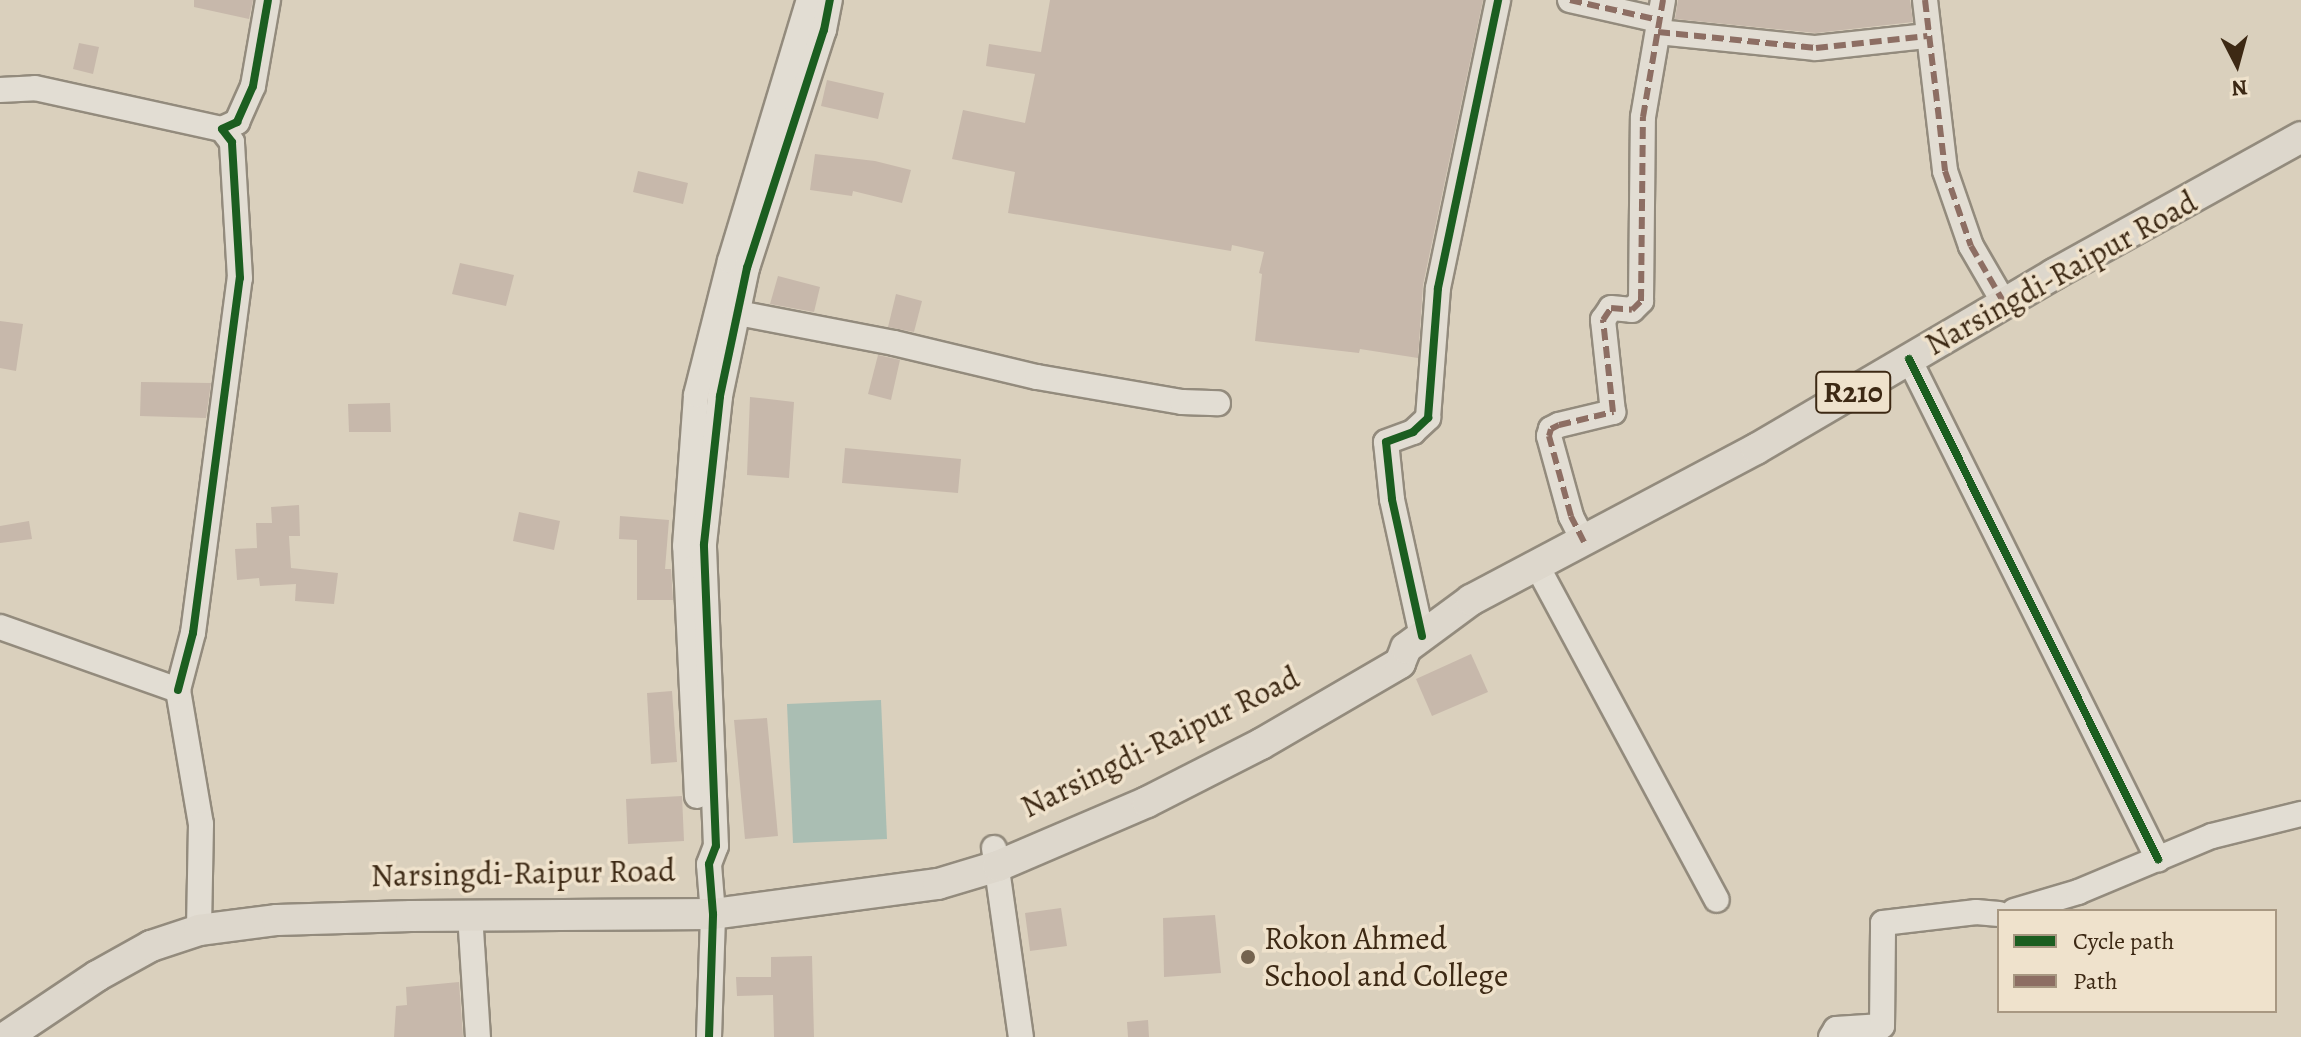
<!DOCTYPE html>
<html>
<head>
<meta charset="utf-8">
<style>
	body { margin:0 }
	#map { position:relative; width:2301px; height:1037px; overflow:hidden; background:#dad0bd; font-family:Alegreya,serif }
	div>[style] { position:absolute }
	.water>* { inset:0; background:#aabeb3 }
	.building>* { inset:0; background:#c7b8ab }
	.roads { filter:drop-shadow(2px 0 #938b7d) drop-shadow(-2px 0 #938b7d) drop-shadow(0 2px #938b7d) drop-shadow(0 -2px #938b7d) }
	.minor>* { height:24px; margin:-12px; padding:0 12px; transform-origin:12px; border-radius:12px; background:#e2ddd3 }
	.major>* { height:30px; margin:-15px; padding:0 15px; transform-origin:15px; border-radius:15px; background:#ddd7cc }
	.quiet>* { height:6px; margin-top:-3px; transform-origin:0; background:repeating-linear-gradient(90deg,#8d6e63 0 12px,transparent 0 18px) }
	.cycleway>* { height:8px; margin:-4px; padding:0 4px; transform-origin:4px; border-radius:4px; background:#1b5e20 }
	.dots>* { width:22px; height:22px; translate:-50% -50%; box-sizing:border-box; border:4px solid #efe2cc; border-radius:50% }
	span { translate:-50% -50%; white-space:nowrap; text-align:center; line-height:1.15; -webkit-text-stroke:7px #efe2cc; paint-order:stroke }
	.shield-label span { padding:2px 6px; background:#efe2cc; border:2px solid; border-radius:6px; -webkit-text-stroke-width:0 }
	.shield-label { font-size:30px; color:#3d2914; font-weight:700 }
	.street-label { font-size:32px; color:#3d2914 }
	.poi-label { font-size:32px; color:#3d2914 }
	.left { translate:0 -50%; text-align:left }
	.legend { position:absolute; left:1997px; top:909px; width:280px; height:104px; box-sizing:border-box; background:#efe2cc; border:2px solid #a89882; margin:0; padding:10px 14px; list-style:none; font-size:24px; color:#3d2914 }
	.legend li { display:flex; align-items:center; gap:16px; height:40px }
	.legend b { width:40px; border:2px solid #a89882 }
	.north { position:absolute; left:2197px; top:24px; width:80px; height:80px; -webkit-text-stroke:6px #efe2cc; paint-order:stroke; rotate:174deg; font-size:22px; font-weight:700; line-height:32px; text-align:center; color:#3d2914 }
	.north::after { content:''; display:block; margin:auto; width:28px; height:36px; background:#3d2914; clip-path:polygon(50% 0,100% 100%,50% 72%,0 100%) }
</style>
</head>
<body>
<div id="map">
	<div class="water">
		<i style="clip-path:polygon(881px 700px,887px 839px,793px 843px,787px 704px)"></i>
	</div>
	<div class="building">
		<i style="clip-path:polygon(194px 0,253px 0,249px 19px,194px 7px)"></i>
		<i style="clip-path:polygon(1050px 0,1483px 0,1423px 285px,1418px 358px,1360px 349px,1359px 353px,1255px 341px,1262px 274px,1259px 273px,1264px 252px,1232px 245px,1231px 251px,1008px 213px,1015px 172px,952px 159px,963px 110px,1025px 123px,1035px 74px,986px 66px,989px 44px,1041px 52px)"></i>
		<i style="clip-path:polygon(1678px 0,1910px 0,1913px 22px,1816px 33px,1675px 19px)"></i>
		<i style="clip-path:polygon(79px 43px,99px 47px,93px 74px,73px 69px)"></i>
		<i style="clip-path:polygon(827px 80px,884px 93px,878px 119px,821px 106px)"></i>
		<i style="clip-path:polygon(815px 154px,875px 161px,911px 170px,902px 203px,853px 191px,852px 196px,810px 190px)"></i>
		<i style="clip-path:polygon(638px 171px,688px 183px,683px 204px,633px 192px)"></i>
		<i style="clip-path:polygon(460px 263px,514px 275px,506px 306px,452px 294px)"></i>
		<i style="clip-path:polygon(778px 276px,820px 287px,814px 312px,770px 304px)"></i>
		<i style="clip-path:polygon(896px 294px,922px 301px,914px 332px,888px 327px)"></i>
		<i style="clip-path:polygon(0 321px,23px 324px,16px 371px,0 368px)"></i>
		<i style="clip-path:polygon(878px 355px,900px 360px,891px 400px,868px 394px)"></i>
		<i style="clip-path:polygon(141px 382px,211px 383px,206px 418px,140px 416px)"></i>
		<i style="clip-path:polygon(750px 397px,794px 402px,789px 478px,747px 475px)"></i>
		<i style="clip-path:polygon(390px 403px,391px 432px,349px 432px,348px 404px)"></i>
		<i style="clip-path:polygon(845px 448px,961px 459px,958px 493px,842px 483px)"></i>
		<i style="clip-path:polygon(299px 505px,300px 536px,289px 536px,291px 568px,338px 573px,334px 604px,295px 601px,296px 584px,260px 586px,259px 578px,237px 580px,235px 549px,257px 548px,256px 523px,272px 523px,271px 507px)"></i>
		<i style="clip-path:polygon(519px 512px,560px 521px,554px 550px,513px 541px)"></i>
		<i style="clip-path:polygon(620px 516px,669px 520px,665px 569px,671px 569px,673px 600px,637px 600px,637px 540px,619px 539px)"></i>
		<i style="clip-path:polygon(29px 521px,32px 539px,0 543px,0 526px)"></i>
		<i style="clip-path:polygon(1471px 654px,1488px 692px,1432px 716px,1416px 679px)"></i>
		<i style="clip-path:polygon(672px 691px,677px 762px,651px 764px,647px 693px)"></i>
		<i style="clip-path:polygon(767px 718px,778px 836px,745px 839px,734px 720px)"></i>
		<i style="clip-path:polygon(682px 796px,684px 841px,628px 844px,626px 799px)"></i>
		<i style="clip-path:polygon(1061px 908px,1067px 946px,1030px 951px,1025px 913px)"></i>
		<i style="clip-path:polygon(1215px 915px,1221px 973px,1164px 977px,1163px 918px)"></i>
		<i style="clip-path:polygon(812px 956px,814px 1037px,774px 1037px,773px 995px,737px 996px,736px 977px,771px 977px,771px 957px)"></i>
		<i style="clip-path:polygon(459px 982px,463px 1037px,394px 1037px,396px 1006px,407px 1005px,406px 987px)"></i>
		<i style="clip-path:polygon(1148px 1020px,1149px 1037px,1128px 1037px,1127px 1022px)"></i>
	</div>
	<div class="roads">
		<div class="minor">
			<i style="left:1570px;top:0;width:91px;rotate:12.7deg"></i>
			<i style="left:1925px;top:0;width:172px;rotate:83.3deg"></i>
			<i style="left:1945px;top:171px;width:79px;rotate:70.9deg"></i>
			<i style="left:1971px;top:246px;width:66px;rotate:59.9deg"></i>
			<i style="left:1658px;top:32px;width:159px;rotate:5.8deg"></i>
			<i style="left:1816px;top:48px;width:112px;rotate:-6.2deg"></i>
			<i style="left:0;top:90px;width:35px;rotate:-3deg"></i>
			<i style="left:35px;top:88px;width:191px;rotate:12.4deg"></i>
			<i style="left:738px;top:313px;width:159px;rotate:10.9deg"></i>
			<i style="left:894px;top:343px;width:147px;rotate:13.4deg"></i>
			<i style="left:1037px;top:377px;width:147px;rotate:9.8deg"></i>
			<i style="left:1182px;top:402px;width:36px;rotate:2deg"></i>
			<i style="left:1909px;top:359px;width:559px;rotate:63.53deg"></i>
			<i style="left:1584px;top:542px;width:29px;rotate:-117deg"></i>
			<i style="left:1571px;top:516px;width:83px;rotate:-105.4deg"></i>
			<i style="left:1549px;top:436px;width:7px;rotate:-74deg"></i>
			<i style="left:1551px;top:429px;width:9px;rotate:-27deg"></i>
			<i style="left:1559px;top:425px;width:56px;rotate:-13.5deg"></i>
			<i style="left:1613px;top:412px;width:93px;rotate:-96.2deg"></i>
			<i style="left:1603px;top:320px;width:14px;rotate:-56deg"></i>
			<i style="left:1611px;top:308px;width:21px;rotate:5deg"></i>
			<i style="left:1632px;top:310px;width:13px;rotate:-45deg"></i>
			<i style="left:1641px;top:301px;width:184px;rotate:-89.4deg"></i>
			<i style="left:1643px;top:117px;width:119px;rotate:-80.3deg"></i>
			<i style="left:1537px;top:566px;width:379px;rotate:61.7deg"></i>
			<i style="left:0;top:627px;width:189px;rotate:19.5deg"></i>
			<i style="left:178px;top:690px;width:136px;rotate:80.3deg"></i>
			<i style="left:201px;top:824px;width:106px;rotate:91.1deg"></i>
			<i style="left:1422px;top:636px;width:140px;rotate:-102.4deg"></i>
			<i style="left:1392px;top:499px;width:57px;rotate:-96deg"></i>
			<i style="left:1386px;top:442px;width:29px;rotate:-20deg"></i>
			<i style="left:1413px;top:432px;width:21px;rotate:-43deg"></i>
			<i style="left:1428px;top:418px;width:130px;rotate:-85.6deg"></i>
			<i style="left:1438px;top:288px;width:294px;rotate:-78.2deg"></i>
			<i style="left:178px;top:690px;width:59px;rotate:-75.3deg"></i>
			<i style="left:193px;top:633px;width:358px;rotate:-82.5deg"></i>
			<i style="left:240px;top:278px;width:136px;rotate:-93.4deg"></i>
			<i style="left:232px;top:142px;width:16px;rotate:-128deg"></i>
			<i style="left:222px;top:129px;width:17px;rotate:-25deg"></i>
			<i style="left:237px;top:122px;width:39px;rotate:-66deg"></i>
			<i style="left:253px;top:86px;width:87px;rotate:-80.1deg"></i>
			<i style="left:697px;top:796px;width:250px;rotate:-92.7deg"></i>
			<i style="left:685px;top:546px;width:151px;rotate:-85.8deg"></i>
			<i style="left:696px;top:395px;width:138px;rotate:-75.8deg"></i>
			<i style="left:730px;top:261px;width:273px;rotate:-73.2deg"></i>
			<i style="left:994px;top:848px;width:191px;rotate:81.9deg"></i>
			<i style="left:2014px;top:911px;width:67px;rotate:-16.5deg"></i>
			<i style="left:2078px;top:892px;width:145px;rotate:-22.7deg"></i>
			<i style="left:2212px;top:836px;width:92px;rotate:-13.9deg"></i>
			<i style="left:470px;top:914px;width:123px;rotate:86.3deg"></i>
			<i style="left:709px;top:1037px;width:123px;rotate:-88.1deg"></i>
			<i style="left:713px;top:914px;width:50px;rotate:-94.6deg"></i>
			<i style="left:709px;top:864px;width:19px;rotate:-69deg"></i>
			<i style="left:716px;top:846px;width:302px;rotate:-92.3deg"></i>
			<i style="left:704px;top:544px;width:149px;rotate:-83.8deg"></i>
			<i style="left:720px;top:396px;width:131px;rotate:-78.1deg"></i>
			<i style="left:747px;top:268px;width:250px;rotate:-72.1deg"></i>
			<i style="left:824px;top:30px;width:31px;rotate:-79deg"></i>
			<i style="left:1831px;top:1037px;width:9px;rotate:-58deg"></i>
			<i style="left:1836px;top:1029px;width:46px;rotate:-3.7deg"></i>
			<i style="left:1882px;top:1026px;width:103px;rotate:-89.4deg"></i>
			<i style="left:1883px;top:923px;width:94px;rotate:-6.7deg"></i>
			<i style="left:1976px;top:912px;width:23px;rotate:5deg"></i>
		</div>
		<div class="major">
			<i style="left:6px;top:1037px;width:110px;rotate:-33.8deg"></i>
			<i style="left:97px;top:976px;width:62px;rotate:-29.1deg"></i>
			<i style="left:151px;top:946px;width:51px;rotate:-18.4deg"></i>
			<i style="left:199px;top:930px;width:79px;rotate:-7.3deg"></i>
			<i style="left:277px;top:920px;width:134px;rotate:-1.7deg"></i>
			<i style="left:411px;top:916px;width:302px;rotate:-0.4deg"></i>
			<i style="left:713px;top:914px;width:227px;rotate:-7.6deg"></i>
			<i style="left:938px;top:884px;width:63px;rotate:-16.7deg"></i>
			<i style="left:998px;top:866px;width:162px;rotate:-23.2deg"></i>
			<i style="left:1147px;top:802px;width:128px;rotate:-27deg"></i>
			<i style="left:1261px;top:744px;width:161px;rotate:-30.2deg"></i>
			<i style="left:1400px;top:663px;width:16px;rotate:-68deg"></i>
			<i style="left:1406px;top:648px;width:81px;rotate:-36.4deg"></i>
			<i style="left:1471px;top:600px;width:323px;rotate:-27.9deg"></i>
			<i style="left:1756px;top:449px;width:346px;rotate:-30.4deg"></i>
			<i style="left:2054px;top:274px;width:282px;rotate:-29deg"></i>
		</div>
	</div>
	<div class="quiet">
		<i style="left:1570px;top:0;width:91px;rotate:12.7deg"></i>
		<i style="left:1925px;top:0;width:172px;rotate:83.3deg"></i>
		<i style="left:1945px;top:171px;width:79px;rotate:70.9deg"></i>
		<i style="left:1971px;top:246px;width:66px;rotate:59.9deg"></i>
		<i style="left:1658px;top:32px;width:159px;rotate:5.8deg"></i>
		<i style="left:1816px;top:48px;width:112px;rotate:-6.2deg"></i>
		<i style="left:1584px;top:542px;width:29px;rotate:-117deg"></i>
		<i style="left:1571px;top:516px;width:83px;rotate:-105.4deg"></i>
		<i style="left:1549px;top:436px;width:7px;rotate:-74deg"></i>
		<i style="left:1551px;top:429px;width:9px;rotate:-27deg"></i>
		<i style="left:1559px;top:425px;width:56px;rotate:-13.5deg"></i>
		<i style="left:1613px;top:412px;width:93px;rotate:-96.2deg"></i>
		<i style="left:1603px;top:320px;width:14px;rotate:-56deg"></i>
		<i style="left:1611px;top:308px;width:21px;rotate:5deg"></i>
		<i style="left:1632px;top:310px;width:13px;rotate:-45deg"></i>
		<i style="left:1641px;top:301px;width:184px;rotate:-89.4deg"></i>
		<i style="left:1643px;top:117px;width:119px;rotate:-80.3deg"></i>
	</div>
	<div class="cycleway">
		<i style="left:1909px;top:359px;width:559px;rotate:63.53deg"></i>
		<i style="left:1422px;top:636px;width:140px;rotate:-102.4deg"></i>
		<i style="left:1392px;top:499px;width:57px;rotate:-96deg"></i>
		<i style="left:1386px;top:442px;width:29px;rotate:-20deg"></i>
		<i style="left:1413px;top:432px;width:21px;rotate:-43deg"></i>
		<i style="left:1428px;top:418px;width:130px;rotate:-85.6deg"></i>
		<i style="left:1438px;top:288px;width:294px;rotate:-78.2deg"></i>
		<i style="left:178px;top:690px;width:59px;rotate:-75.3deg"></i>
		<i style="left:193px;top:633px;width:358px;rotate:-82.5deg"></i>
		<i style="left:240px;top:278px;width:136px;rotate:-93.4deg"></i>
		<i style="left:232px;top:142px;width:16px;rotate:-128deg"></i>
		<i style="left:222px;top:129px;width:17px;rotate:-25deg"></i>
		<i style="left:237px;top:122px;width:39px;rotate:-66deg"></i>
		<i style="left:253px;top:86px;width:87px;rotate:-80.1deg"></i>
		<i style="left:709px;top:1037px;width:123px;rotate:-88.1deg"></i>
		<i style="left:713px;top:914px;width:50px;rotate:-94.6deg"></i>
		<i style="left:709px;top:864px;width:19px;rotate:-69deg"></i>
		<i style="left:716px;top:846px;width:302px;rotate:-92.3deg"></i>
		<i style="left:704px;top:544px;width:149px;rotate:-83.8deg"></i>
		<i style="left:720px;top:396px;width:131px;rotate:-78.1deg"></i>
		<i style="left:747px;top:268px;width:250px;rotate:-72.1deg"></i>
		<i style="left:824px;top:30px;width:31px;rotate:-79deg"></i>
	</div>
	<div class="dots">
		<i style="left:1248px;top:957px;background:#74634f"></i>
	</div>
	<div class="shield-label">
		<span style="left:1853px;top:392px">R210</span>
	</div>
	<div class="street-label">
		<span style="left:2061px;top:273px;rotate:-29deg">Narsingdi-Raipur Road</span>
		<span style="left:1160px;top:742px;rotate:-26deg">Narsingdi-Raipur Road</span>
		<span style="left:523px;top:873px;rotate:-1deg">Narsingdi-Raipur Road</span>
	</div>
	<div class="poi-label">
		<span class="left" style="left:1264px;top:957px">Rokon Ahmed<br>School and College</span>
	</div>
	<ul class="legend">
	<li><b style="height:10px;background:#1b5e20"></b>Cycle path</li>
	<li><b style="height:10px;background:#8d6e63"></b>Path</li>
	</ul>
	<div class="north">N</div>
</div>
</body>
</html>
